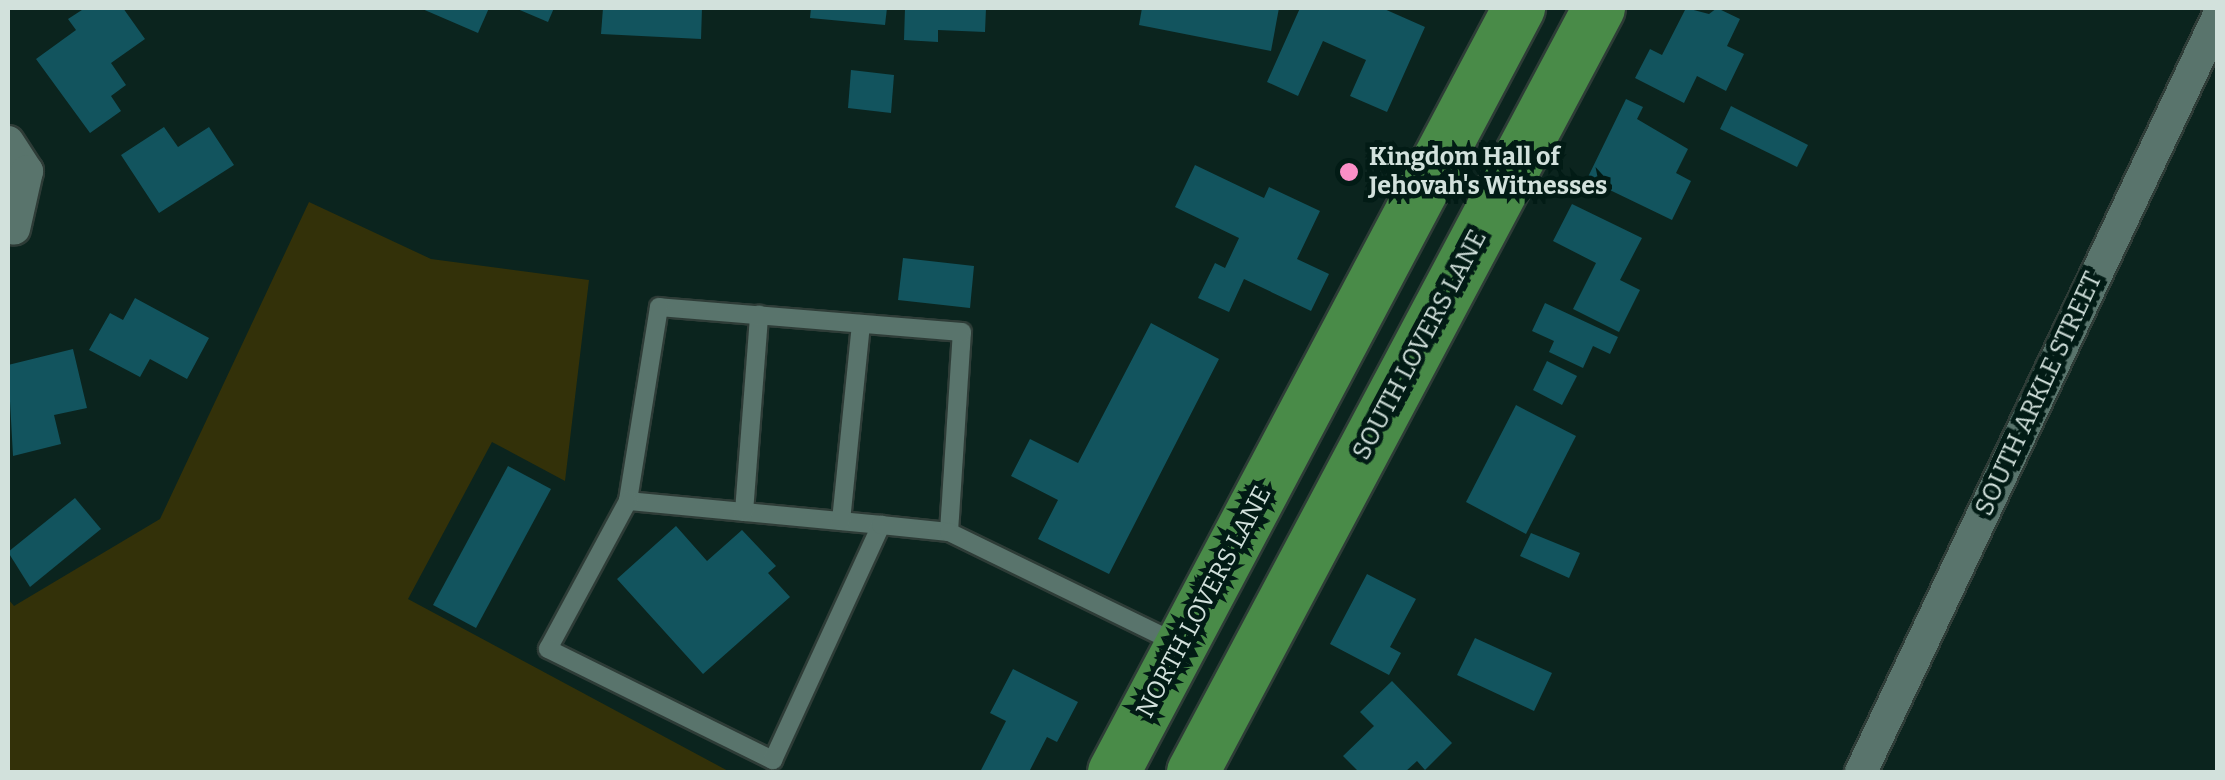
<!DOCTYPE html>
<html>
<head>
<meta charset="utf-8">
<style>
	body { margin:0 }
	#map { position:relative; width:2225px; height:780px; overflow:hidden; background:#0b241e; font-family:Bitter,serif }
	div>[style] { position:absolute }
	.green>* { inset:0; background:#333109 }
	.building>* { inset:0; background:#12545e }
	.roads { filter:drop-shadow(2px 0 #2e3c37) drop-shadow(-2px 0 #2e3c37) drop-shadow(0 2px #2e3c37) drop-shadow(0 -2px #2e3c37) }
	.service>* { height:18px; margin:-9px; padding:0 9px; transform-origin:9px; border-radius:9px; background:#59746c }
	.minor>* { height:32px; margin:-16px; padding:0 16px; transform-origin:16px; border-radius:16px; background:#59746c }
	.primary>* { height:52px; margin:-26px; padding:0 26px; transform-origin:26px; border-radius:26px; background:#498b48 }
	.dots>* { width:28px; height:28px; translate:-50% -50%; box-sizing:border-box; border:5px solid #021b15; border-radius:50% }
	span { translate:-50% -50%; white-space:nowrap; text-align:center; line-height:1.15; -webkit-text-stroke:9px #021b15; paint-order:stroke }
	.poi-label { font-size:25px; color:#d2e1dc; font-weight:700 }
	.left { translate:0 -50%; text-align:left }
	.street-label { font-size:25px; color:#d2e1dc }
	.frame { position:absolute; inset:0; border:10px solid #d2e1dc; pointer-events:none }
</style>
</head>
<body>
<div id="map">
	<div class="green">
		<i style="clip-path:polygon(309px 202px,431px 259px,589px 280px,565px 481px,492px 442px,408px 599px,730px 772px,8px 772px,8px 599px,14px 606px,160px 519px)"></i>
	</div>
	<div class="building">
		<i style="clip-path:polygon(85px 8px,123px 8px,145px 39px,111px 63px,126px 85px,111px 96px,121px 111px,90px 133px,36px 59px,76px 30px,68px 19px)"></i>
		<i style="clip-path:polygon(420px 8px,489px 8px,478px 33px)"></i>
		<i style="clip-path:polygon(515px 8px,554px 8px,548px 22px)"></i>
		<i style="clip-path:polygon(603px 8px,702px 8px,701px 39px,601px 34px)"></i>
		<i style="clip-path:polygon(811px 8px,887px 8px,885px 25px,810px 18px)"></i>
		<i style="clip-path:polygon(905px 8px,986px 8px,985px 32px,938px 30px,938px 42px,904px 40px)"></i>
		<i style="clip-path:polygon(1142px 8px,1279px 8px,1271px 51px,1139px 25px)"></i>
		<i style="clip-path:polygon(1300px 8px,1382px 8px,1425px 27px,1387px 112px,1350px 96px,1366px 60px,1323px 41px,1298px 96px,1267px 82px)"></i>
		<i style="clip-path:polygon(1686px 8px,1709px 14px,1717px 8px,1740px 19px,1727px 46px,1744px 54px,1726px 91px,1697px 76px,1684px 103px,1635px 78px,1650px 49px,1662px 55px)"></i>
		<i style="clip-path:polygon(851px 70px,894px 75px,891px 113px,848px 108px)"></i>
		<i style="clip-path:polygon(1626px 99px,1643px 107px,1637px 119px,1688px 149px,1676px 173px,1691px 181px,1672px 220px,1587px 179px)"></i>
		<i style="clip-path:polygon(1731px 106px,1808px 145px,1797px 167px,1720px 129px)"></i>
		<i style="clip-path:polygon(164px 127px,178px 147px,209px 127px,234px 165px,159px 213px,121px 155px)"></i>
		<i style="clip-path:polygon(1195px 165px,1264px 198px,1269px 187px,1320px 211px,1297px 259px,1329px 274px,1311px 311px,1244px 279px,1229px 312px,1198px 298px,1215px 263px,1225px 268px,1239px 238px,1175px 207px)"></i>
		<i style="clip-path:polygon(1572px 204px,1642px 238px,1620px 280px,1640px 290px,1619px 332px,1573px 309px,1596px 263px,1553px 241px)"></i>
		<i style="clip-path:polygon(903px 258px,974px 266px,970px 308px,898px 300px)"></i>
		<i style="clip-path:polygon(135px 298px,209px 338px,187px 379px,150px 359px,140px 377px,89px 350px,110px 313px,123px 320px)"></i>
		<i style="clip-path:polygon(1545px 303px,1618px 337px,1610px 354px,1593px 346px,1583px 368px,1549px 352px,1554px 341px,1532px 331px)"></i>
		<i style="clip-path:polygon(1151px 323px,1219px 359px,1109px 574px,1038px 539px,1058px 500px,1011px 476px,1030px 439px,1078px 463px)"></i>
		<i style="clip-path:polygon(73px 349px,87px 408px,54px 415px,61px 444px,13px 456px,8px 365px)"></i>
		<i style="clip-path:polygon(1547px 361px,1577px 376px,1562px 405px,1533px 390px)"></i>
		<i style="clip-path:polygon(1516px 405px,1576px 436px,1526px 534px,1466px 502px)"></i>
		<i style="clip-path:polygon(508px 466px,551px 489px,476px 628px,433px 605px)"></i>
		<i style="clip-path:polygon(75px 498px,101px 529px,30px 587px,8px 552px)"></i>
		<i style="clip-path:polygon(676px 526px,707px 561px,742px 530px,776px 566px,768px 573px,790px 597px,703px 674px,617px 579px)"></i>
		<i style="clip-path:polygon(1531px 533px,1580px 553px,1569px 578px,1520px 556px)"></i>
		<i style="clip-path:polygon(1367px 574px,1416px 599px,1390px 647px,1401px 653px,1389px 675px,1330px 644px)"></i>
		<i style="clip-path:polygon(1475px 638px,1552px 673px,1534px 711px,1457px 675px)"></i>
		<i style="clip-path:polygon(1013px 669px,1078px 702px,1057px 742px,1047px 737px,1029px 772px,980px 772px,1006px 721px,990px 713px)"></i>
		<i style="clip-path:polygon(1392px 681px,1452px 743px,1425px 770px,1417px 761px,1405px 772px,1359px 772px,1343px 756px,1374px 726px,1360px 712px)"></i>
	</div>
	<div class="roads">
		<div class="service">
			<i style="left:628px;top:501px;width:254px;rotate:5.4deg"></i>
			<i style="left:744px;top:512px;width:198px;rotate:-85.6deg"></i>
			<i style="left:841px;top:521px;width:198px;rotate:-84.2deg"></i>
			<i style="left:949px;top:532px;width:200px;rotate:-86.3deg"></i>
			<i style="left:962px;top:332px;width:304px;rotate:-175.3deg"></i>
			<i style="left:659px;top:307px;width:196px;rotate:99.1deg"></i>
			<i style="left:628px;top:501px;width:168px;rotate:118.4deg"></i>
			<i style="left:548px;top:649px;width:251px;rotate:26.3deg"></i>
			<i style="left:773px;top:760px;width:259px;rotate:-65.3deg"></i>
			<i style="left:881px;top:525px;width:68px;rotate:5.9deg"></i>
			<i style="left:949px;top:532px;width:254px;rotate:26deg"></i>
		</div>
		<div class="minor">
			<i style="left:8px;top:142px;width:35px;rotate:57deg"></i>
			<i style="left:27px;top:171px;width:59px;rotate:102.6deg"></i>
			<i style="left:1861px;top:772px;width:835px;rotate:-64.69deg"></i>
		</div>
		<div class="primary">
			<i style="left:1114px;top:772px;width:865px;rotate:-62.07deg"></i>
			<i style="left:1193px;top:772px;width:865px;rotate:-62.01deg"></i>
		</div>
	</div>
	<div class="dots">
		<i style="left:1349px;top:172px;background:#fa8fc7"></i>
	</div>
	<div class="poi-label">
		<span class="left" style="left:1369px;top:172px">Kingdom Hall of<br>Jehovah's Witnesses</span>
	</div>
	<div class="street-label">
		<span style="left:1420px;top:345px;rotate:-62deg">SOUTH LOVERS LANE</span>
		<span style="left:2039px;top:394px;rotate:-65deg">SOUTH ARKLE STREET</span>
		<span style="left:1204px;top:602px;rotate:-62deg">NORTH LOVERS LANE</span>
	</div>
	<div class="frame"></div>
</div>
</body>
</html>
